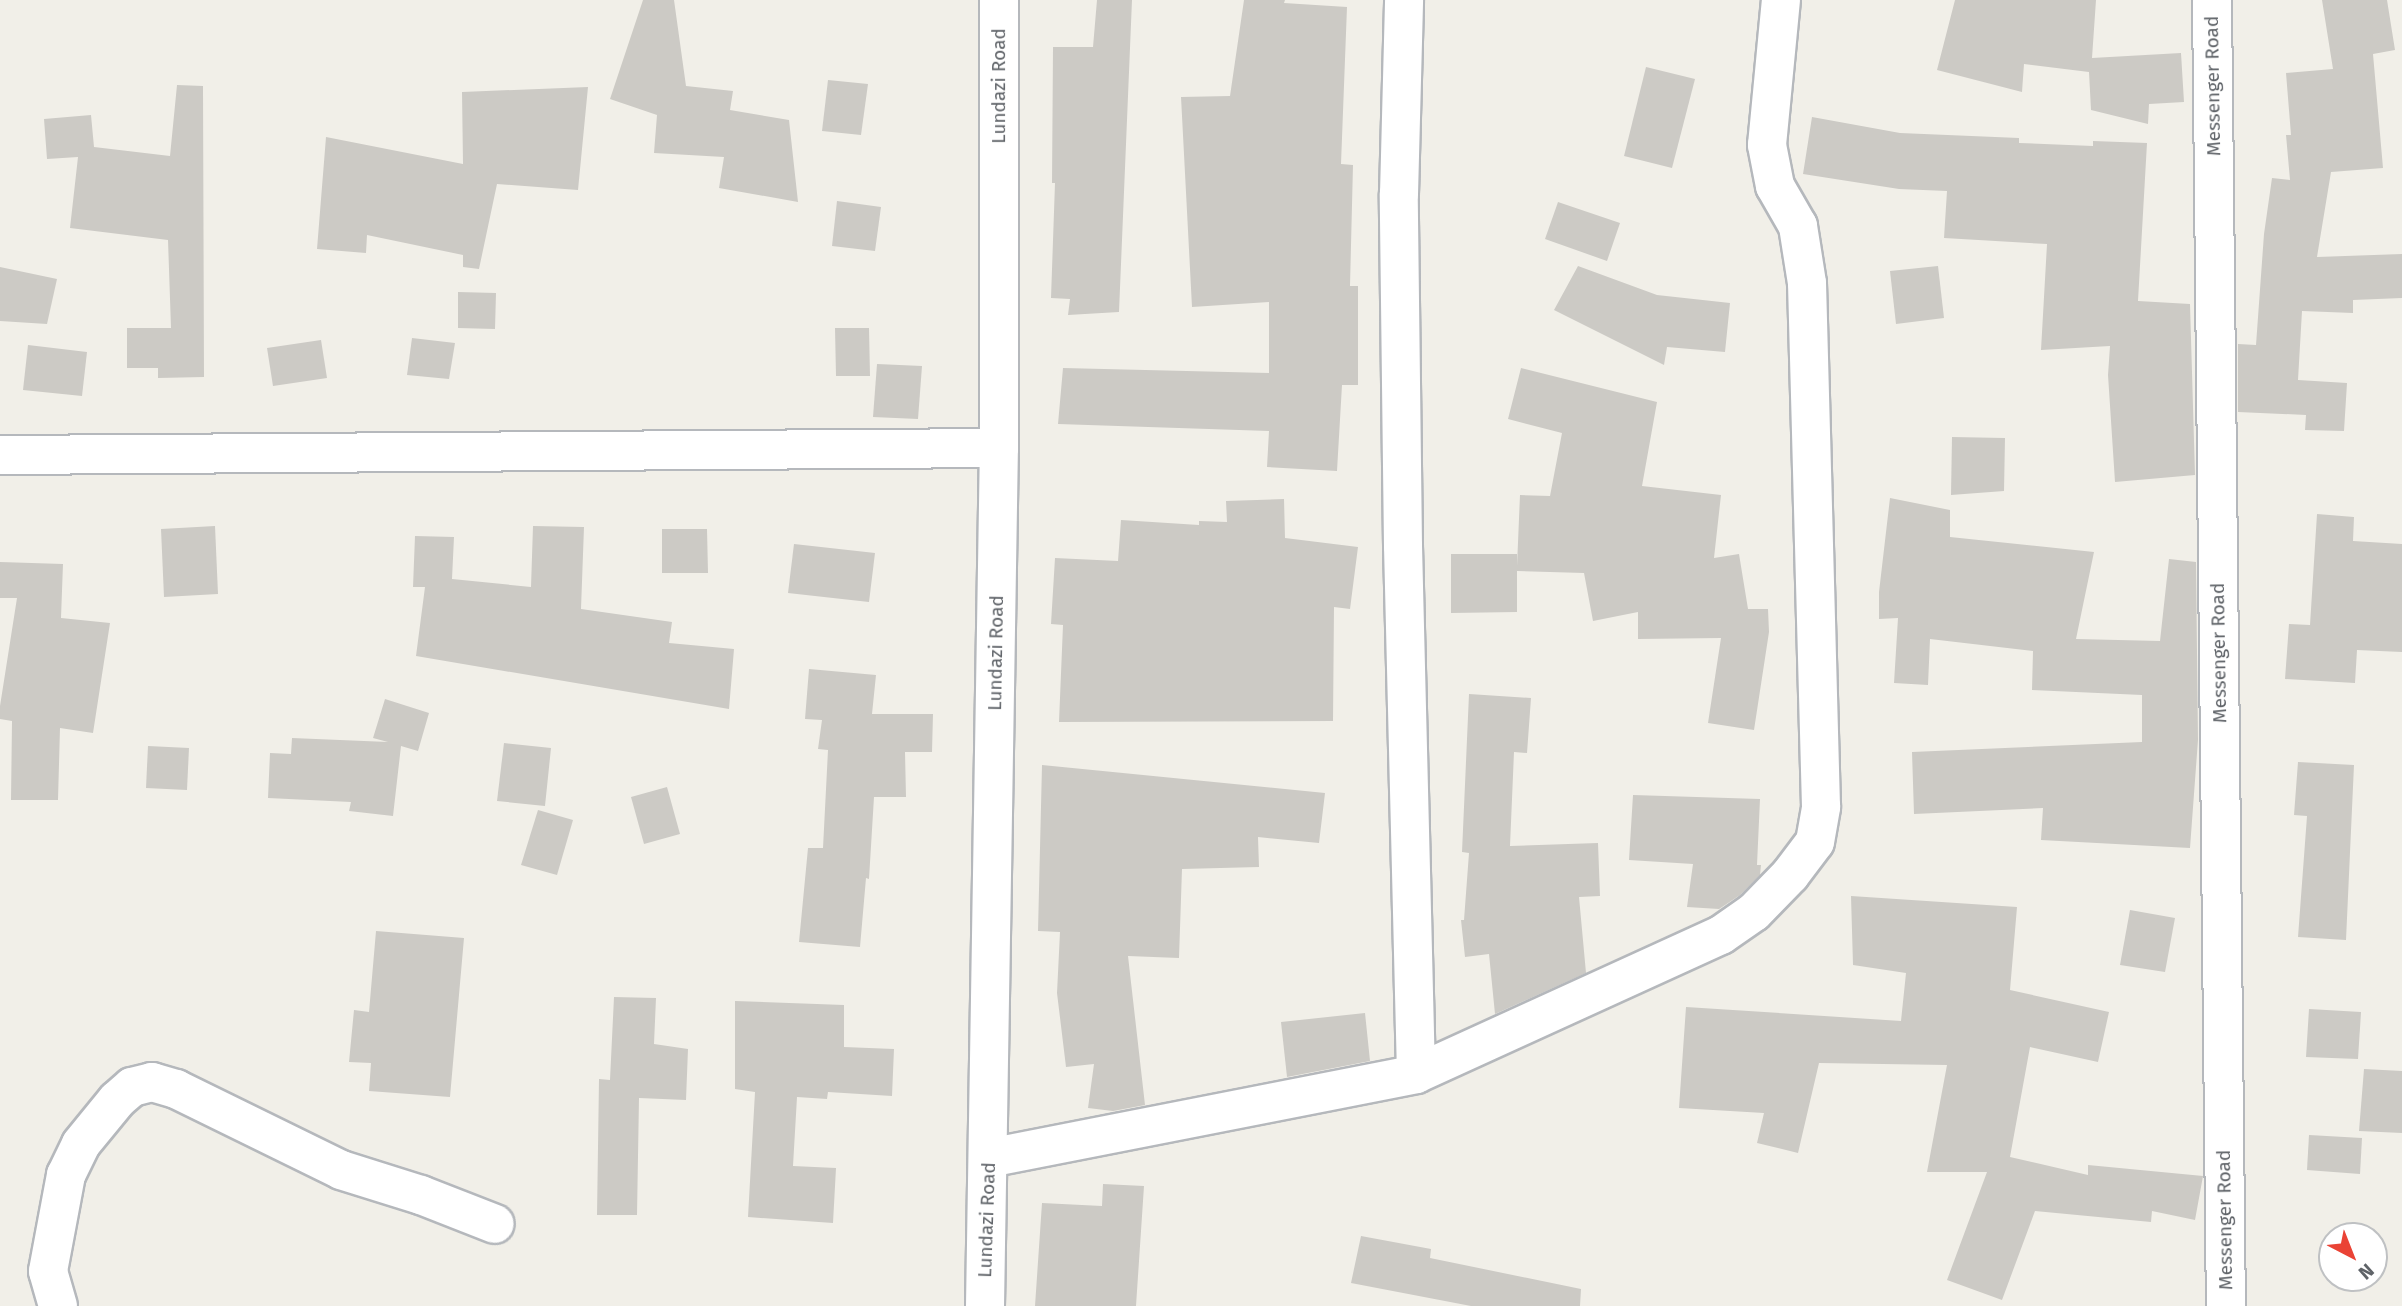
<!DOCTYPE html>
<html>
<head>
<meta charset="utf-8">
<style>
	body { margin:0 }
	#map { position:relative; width:2402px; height:1306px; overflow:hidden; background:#f1efe8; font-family:"Fira Sans",sans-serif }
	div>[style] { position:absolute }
	.building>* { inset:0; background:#cccac5 }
	.roads { filter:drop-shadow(2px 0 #b5b8bc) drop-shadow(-2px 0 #b5b8bc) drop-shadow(0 2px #b5b8bc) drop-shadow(0 -2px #b5b8bc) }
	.minor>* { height:38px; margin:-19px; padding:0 19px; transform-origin:19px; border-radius:19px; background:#fff }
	span { translate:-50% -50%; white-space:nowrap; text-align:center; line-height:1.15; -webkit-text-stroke:7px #fff; paint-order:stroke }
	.street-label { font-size:19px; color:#5f6368 }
	.north { position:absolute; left:2318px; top:1222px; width:70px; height:70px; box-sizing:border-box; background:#fff; border:2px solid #bfc1c3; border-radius:50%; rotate:138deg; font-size:19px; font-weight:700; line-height:28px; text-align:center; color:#5f6368 }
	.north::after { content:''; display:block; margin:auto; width:24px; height:32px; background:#ea4335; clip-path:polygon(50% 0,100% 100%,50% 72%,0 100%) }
</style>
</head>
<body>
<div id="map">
	<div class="building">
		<i style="clip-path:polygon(643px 0,674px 0,686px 86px,733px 91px,730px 110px,789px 120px,798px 202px,719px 188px,724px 157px,654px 153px,657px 115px,610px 99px)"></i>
		<i style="clip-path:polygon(1097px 0,1132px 0,1119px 312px,1068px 315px,1070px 299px,1051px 298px,1055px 183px,1052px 183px,1053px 47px,1093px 47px)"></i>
		<i style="clip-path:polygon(1244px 0,1285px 0,1284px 3px,1347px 7px,1341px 164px,1353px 165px,1350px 286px,1358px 286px,1358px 385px,1342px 385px,1337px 471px,1267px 467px,1269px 431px,1058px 424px,1063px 368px,1269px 373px,1269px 302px,1192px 307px,1181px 97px,1230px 96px)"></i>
		<i style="clip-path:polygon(1955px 0,2096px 0,2092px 58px,2181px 53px,2184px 102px,2149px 104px,2148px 124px,2091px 110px,2089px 72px,2024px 64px,2022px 92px,1937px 70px)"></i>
		<i style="clip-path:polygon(2322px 0,2387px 0,2395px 50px,2373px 54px,2383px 168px,2331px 172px,2317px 257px,2402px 254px,2402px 298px,2353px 300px,2353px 313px,2302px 311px,2298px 380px,2347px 383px,2344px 431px,2305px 430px,2306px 415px,2238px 412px,2238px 344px,2256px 345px,2264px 234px,2272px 178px,2290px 180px,2286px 135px,2291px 135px,2286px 73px,2333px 69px)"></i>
		<i style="clip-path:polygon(1646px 67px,1695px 79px,1672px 168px,1624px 156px)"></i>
		<i style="clip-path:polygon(828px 80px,868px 84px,861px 135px,822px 131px)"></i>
		<i style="clip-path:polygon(177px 85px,203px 86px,204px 377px,158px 378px,158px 368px,127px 368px,127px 328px,171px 328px,168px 240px,70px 228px,78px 157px,47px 159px,44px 119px,91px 115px,94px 147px,170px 156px)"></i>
		<i style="clip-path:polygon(588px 87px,578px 190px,497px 184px,479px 269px,463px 267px,463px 255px,367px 235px,366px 253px,317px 249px,326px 137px,463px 164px,462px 92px)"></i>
		<i style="clip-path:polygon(1812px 117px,1900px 133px,2019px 138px,2019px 143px,2093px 146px,2093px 141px,2147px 143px,2138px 301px,2190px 304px,2195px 475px,2115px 482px,2108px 375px,2110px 346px,2041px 350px,2047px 244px,1944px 238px,1947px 191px,1899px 189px,1803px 174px)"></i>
		<i style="clip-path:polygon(837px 201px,881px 207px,875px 251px,832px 246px)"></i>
		<i style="clip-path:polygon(1558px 202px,1620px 223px,1607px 261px,1545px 239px)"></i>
		<i style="clip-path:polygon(1578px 266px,1657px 295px,1730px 303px,1725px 352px,1667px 347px,1664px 365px,1554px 310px)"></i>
		<i style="clip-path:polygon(1938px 266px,1944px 318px,1896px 324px,1890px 271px)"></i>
		<i style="clip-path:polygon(0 267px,57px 279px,47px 324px,0 321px)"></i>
		<i style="clip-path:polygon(458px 292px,496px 293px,495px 329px,458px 328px)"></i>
		<i style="clip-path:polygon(835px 328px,869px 328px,870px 376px,836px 376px)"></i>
		<i style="clip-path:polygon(412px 338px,455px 343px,449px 379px,407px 375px)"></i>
		<i style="clip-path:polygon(321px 340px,327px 378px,273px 386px,267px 348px)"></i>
		<i style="clip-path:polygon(28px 345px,87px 352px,82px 396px,23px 390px)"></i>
		<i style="clip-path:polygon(877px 364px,922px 366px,918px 419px,873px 417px)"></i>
		<i style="clip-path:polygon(1521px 368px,1657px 402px,1642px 486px,1721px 495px,1714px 558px,1739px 554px,1748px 609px,1768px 609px,1769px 632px,1754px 730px,1708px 723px,1721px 638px,1638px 639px,1638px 612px,1593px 621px,1584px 573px,1517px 571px,1517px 612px,1451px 613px,1451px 554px,1517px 554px,1517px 566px,1520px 495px,1550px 496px,1562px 433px,1508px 419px)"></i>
		<i style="clip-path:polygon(1952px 437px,2005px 438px,2004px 491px,1951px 495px)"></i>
		<i style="clip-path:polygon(1890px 498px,1950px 510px,1950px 537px,2094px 552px,2076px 639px,2160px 641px,2169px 559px,2196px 562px,2198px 740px,2190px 848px,2041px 840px,2043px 808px,1914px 814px,1912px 752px,2142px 742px,2142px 695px,2032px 690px,2033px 651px,1930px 639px,1928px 685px,1894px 683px,1898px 618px,1879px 619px,1879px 592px)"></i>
		<i style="clip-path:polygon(1284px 499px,1285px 538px,1358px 547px,1350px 609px,1334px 607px,1333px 721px,1059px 722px,1063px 625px,1051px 624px,1055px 558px,1118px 561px,1121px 520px,1199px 525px,1199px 521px,1227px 522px,1226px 501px)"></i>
		<i style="clip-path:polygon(2317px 514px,2354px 517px,2353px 541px,2402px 544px,2402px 652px,2357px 650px,2355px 683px,2285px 679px,2289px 624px,2310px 625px)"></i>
		<i style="clip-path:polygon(215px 526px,218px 594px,164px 597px,161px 529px)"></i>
		<i style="clip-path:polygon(533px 526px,584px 527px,581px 609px,672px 622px,669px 643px,734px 649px,729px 709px,416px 656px,425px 587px,413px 587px,415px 536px,454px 537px,452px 579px,531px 587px)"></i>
		<i style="clip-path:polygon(662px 529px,707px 529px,708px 573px,662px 573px)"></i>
		<i style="clip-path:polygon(794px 544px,875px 553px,869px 602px,788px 593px)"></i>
		<i style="clip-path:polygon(0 562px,63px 564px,61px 618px,110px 623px,93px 733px,60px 728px,58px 800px,11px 800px,12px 721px,0 719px,0 706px,17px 598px,0 598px)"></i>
		<i style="clip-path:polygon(809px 669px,876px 675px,872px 714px,933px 714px,932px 752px,905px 752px,906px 797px,874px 797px,869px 879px,866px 878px,860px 947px,799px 942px,808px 848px,823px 848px,828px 750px,818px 749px,822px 720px,805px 719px)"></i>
		<i style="clip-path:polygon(1469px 694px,1531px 698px,1527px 753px,1514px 752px,1510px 846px,1598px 843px,1600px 896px,1579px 897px,1586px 973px,1495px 1014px,1489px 954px,1465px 957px,1461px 920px,1464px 920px,1469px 853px,1462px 852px)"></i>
		<i style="clip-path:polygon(385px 699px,429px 713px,418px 751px,401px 746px,393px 816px,349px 811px,351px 802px,268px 798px,270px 753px,291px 754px,292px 738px,388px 742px,373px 738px)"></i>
		<i style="clip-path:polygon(504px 743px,551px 748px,545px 806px,497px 801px)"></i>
		<i style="clip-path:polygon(148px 746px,189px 748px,187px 790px,146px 788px)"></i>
		<i style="clip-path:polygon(2298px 762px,2354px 765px,2346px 940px,2298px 937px,2307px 816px,2294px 815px)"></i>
		<i style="clip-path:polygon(1042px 765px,1325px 793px,1319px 843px,1258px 837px,1259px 867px,1182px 869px,1179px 958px,1128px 956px,1145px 1105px,1113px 1111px,1088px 1108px,1094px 1064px,1066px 1067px,1057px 993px,1060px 932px,1038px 931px)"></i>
		<i style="clip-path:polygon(667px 787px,680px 834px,644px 844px,631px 797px)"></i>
		<i style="clip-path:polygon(1633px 795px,1760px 799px,1757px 865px,1761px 865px,1760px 875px,1740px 895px,1719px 909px,1687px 907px,1693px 864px,1629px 860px)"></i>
		<i style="clip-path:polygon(538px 810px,573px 820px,557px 875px,521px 865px)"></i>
		<i style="clip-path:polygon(1851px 896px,2017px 907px,2010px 990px,2109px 1012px,2098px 1062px,2030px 1047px,2010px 1157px,2088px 1175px,2088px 1165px,2203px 1176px,2195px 1220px,2152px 1211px,2151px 1222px,2035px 1211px,2002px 1300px,1947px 1280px,1987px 1172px,1927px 1172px,1947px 1065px,1819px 1063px,1798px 1153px,1757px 1143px,1764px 1113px,1679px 1108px,1686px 1007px,1901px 1021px,1906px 973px,1853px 965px)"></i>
		<i style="clip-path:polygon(2130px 910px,2175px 918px,2165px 972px,2120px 965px)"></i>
		<i style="clip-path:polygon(376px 931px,464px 938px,450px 1097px,369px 1091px,371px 1063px,349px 1062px,354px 1010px,369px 1012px)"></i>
		<i style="clip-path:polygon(614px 997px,656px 998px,654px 1044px,688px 1049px,686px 1100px,639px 1098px,637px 1215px,597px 1215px,599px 1079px,610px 1080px)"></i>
		<i style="clip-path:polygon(735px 1001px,844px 1005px,844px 1047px,894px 1049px,892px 1096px,828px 1092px,827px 1099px,797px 1097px,793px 1166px,836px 1168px,833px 1223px,748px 1217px,755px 1092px,735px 1089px)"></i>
		<i style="clip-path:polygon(2309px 1009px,2361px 1012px,2358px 1059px,2306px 1057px)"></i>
		<i style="clip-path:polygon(1365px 1013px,1370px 1061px,1287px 1077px,1281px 1022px)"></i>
		<i style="clip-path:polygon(2364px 1069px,2402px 1071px,2402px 1133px,2359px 1131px)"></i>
		<i style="clip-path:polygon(2309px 1135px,2362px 1138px,2360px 1174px,2307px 1170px)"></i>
		<i style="clip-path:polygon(1103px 1184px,1144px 1186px,1136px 1306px,1035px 1306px,1042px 1203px,1102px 1206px)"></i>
		<i style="clip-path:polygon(1361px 1236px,1431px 1249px,1430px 1258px,1581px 1289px,1580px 1306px,1471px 1306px,1351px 1283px)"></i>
	</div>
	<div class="roads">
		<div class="minor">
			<i style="left:2212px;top:0;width:1306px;rotate:89.39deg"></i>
			<i style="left:0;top:455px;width:999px;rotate:-0.4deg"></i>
			<i style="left:1416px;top:1074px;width:335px;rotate:-24.5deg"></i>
			<i style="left:1721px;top:935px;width:40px;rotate:-34.9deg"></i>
			<i style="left:1754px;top:912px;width:52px;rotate:-45.8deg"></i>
			<i style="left:1790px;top:875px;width:41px;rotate:-52.9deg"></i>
			<i style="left:1815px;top:842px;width:36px;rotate:-80deg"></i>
			<i style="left:1821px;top:807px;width:524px;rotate:-91.53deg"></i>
			<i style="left:1807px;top:283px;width:58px;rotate:-99deg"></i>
			<i style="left:1798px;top:226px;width:46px;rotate:-119.9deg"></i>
			<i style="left:1775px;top:186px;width:42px;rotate:-101deg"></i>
			<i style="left:1767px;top:145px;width:146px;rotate:-84.5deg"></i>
			<i style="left:989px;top:1158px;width:435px;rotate:-11.1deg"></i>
			<i style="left:1416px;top:1074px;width:528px;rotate:-91.41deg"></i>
			<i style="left:1403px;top:546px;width:352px;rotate:-90.7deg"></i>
			<i style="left:1399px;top:194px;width:194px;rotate:-88.5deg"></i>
			<i style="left:58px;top:1306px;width:36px;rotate:-106deg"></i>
			<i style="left:48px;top:1271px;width:98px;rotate:-79.4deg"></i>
			<i style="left:66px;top:1175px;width:34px;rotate:-64deg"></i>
			<i style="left:81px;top:1144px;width:57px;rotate:-50.7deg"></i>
			<i style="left:117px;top:1100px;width:20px;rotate:-41deg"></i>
			<i style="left:132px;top:1087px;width:21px;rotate:-14deg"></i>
			<i style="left:152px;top:1082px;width:25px;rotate:16deg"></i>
			<i style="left:176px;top:1089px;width:184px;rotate:26.1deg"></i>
			<i style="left:341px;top:1170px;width:84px;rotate:17.4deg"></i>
			<i style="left:421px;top:1195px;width:79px;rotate:21.4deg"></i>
			<i style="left:985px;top:1306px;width:858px;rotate:-89.07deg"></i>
			<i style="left:999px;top:448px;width:448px;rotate:-90deg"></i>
		</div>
	</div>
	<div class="street-label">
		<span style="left:999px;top:86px;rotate:-90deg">Lundazi Road</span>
		<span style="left:2213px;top:86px;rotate:-91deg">Messenger Road</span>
		<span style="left:996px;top:653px;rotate:-89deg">Lundazi Road</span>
		<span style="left:2219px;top:653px;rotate:-91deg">Messenger Road</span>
		<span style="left:987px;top:1220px;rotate:-88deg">Lundazi Road</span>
		<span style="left:2225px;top:1220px;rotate:-91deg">Messenger Road</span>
	</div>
	<div class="north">N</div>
</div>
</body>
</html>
